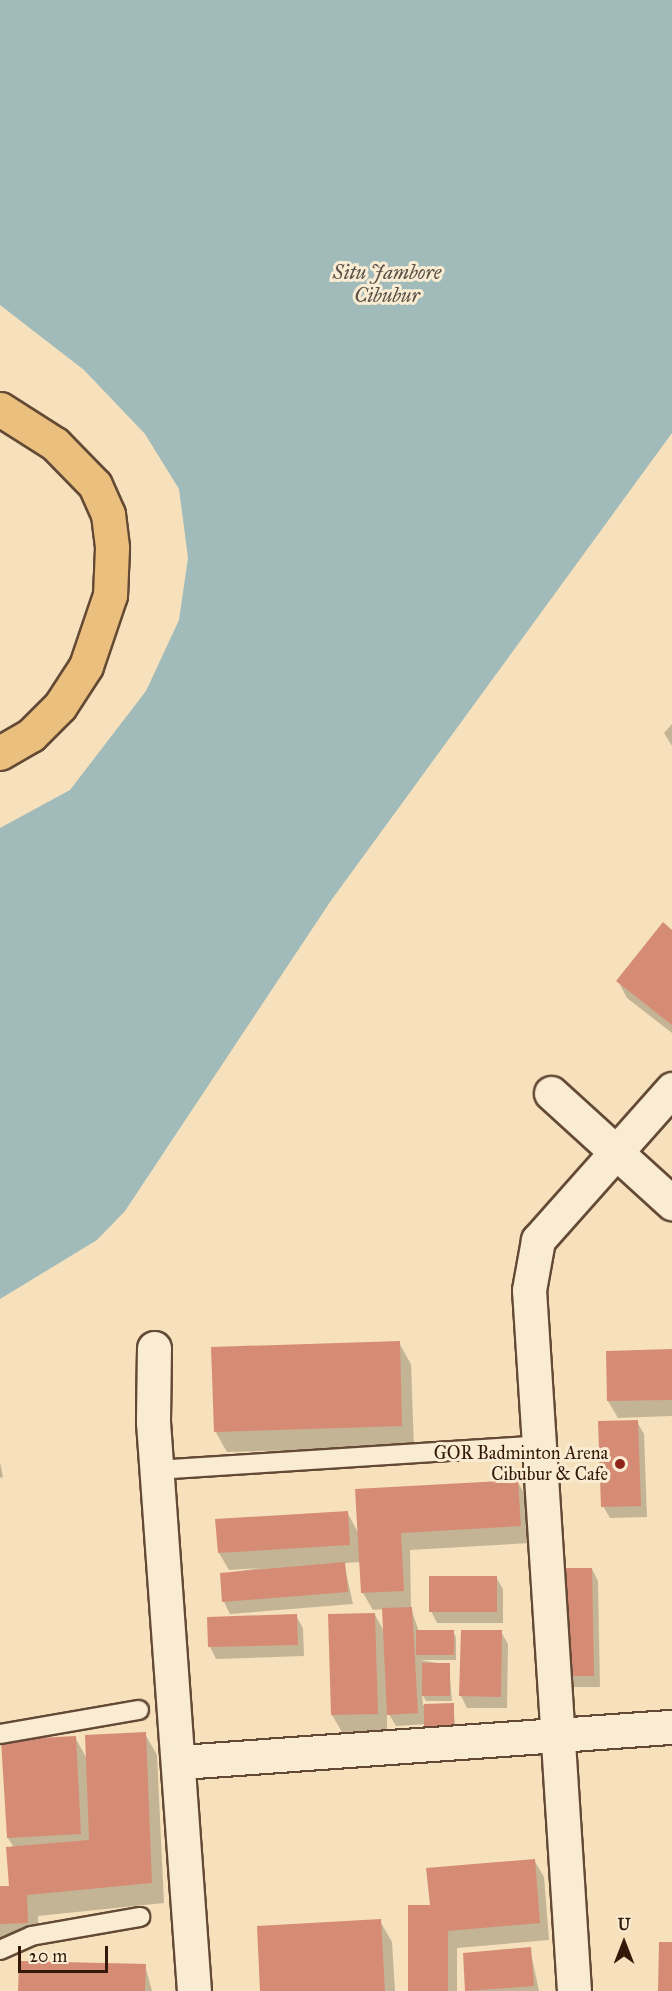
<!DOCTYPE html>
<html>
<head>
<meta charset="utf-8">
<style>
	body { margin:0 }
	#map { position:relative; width:672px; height:1991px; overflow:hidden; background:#f6e1bc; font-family:"IM FELL Great Primer",serif }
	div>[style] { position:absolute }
	.water>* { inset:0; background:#a0bbba }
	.shadow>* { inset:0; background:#0003 }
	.building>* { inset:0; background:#d68c74 }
	.roads { filter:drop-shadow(2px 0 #644a36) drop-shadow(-2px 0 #644a36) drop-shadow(0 2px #644a36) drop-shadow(0 -2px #644a36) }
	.lane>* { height:18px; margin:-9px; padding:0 9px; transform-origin:9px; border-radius:9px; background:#f9ecd3 }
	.street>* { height:33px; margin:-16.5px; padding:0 16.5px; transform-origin:16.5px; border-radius:16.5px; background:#f9ecd3 }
	.highway>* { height:33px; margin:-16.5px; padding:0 16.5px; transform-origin:16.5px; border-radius:16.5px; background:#ebc07e }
	.dots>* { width:16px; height:16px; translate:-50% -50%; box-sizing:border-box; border:3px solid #f9ecd3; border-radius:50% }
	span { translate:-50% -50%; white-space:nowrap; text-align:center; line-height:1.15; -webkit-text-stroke:6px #f9ecd3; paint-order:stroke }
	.poi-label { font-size:18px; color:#34180a }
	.right { translate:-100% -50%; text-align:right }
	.water-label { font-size:20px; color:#5a5148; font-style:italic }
	.north { position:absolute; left:594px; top:1913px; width:60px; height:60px; -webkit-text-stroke:4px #f9ecd3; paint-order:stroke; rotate:0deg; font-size:16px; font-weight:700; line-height:24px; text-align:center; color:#34180a }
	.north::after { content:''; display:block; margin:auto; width:21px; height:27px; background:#34180a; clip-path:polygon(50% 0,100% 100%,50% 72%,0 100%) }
	.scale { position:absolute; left:18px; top:1946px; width:90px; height:27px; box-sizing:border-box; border:3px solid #34180a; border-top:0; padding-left:8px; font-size:18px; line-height:21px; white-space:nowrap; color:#34180a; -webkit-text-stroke:4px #f9ecd3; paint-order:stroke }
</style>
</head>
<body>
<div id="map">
	<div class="water">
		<i style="clip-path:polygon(0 0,672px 0,672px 433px,330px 902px,125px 1211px,97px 1240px,0 1299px,0 828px,70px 790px,146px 691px,179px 620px,188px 558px,179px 489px,145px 434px,84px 370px,0 305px)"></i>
	</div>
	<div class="shadow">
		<i style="clip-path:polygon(672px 724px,672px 746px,664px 733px)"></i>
		<i style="clip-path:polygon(672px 932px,672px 1033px,627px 998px,618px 981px)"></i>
		<i style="clip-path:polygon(399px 1343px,411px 1364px,414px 1447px,227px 1452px,215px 1431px)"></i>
		<i style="clip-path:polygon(672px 1351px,672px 1416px,618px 1418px,608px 1401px)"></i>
		<i style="clip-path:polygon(637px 1422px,644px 1434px,647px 1517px,610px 1518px,603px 1506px)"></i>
		<i style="clip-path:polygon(0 1462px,3px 1477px,0 1478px)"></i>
		<i style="clip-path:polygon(517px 1481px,527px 1498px,530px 1543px,410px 1550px,411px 1608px,419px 1632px,453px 1632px,456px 1637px,456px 1660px,420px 1660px,449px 1665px,452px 1701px,426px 1701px,422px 1694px,423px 1705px,453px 1705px,456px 1733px,429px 1734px,426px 1724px,396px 1726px,387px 1711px,387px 1731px,342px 1732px,332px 1715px,375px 1615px,385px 1633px,384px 1609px,373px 1610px,363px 1593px,361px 1562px,344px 1563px,353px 1604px,230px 1614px,224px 1602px,221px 1574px,260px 1568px,229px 1570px,219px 1553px,347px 1512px,359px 1534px)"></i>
		<i style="clip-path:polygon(592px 1569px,598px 1581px,600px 1687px,567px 1687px)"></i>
		<i style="clip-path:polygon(496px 1577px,503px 1589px,503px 1623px,437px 1623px,431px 1611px)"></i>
		<i style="clip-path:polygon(296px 1616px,303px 1628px,304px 1656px,216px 1659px,210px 1647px)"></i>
		<i style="clip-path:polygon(462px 1631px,501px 1632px,508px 1644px,507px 1708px,467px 1708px,461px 1696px)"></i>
		<i style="clip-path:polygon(145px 1734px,157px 1755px,164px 1903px,38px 1916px,39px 1944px,0 1945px,0 1887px,10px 1887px,14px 1848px,8px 1838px,75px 1737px,87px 1759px)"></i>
		<i style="clip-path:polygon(534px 1860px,544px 1877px,549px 1940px,457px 1948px,457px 1991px,409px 1991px,431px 1906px)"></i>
		<i style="clip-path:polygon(380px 1921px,392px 1942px,395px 1991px,262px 1991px)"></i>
		<i style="clip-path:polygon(530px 1949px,539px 1991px,467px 1991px,464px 1954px)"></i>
		<i style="clip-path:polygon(145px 1965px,152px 1991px,20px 1991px)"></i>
	</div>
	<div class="building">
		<i style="clip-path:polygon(663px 922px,672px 930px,672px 1025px,616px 981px)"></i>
		<i style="clip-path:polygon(400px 1341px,402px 1426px,214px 1432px,211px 1347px)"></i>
		<i style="clip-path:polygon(672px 1349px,672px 1400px,607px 1401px,606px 1351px)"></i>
		<i style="clip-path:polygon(638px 1420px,641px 1506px,601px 1507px,598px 1421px)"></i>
		<i style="clip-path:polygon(518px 1480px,521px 1526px,401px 1533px,404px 1591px,361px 1593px,355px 1489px)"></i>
		<i style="clip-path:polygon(348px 1511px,350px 1545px,218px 1553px,215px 1519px)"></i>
		<i style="clip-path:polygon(345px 1562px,348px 1592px,222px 1602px,220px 1573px)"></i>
		<i style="clip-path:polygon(557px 1568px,592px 1568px,594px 1676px,559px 1676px)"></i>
		<i style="clip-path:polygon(429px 1576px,497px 1576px,497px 1612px,429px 1612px)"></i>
		<i style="clip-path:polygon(412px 1607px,418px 1713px,387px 1715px,382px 1608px)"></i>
		<i style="clip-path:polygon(375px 1613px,378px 1714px,331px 1715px,328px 1614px)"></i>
		<i style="clip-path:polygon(297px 1614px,298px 1645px,208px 1647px,207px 1617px)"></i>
		<i style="clip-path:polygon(416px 1630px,454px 1630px,454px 1655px,416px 1655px)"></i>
		<i style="clip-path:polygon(461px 1630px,502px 1630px,501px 1697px,459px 1696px)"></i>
		<i style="clip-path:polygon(422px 1663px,450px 1663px,450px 1696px,422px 1696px)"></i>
		<i style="clip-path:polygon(454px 1703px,454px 1727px,424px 1728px,424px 1704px)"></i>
		<i style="clip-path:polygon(146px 1732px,152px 1883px,27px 1895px,28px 1923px,0 1924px,0 1886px,9px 1886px,6px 1847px,89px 1840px,85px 1735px)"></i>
		<i style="clip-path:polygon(76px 1736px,81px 1834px,7px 1838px,1px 1740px)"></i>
		<i style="clip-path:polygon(535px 1859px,540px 1923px,448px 1931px,448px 1991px,408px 1991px,408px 1905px,430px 1905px,426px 1868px)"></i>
		<i style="clip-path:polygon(381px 1919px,385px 1991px,260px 1991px,257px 1926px)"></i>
		<i style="clip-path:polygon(659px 1942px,672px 1942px,672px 1991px,658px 1991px)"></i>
		<i style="clip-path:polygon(531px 1947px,534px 1986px,465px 1991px,463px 1953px)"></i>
		<i style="clip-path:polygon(19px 1961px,146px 1964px,145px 1991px,18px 1991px)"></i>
	</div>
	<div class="roads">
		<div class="lane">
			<i style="left:157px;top:1470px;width:384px;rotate:-3.7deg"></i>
			<i style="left:0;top:1734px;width:141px;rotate:-9.8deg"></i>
			<i style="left:0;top:1950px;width:34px;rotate:-24deg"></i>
			<i style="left:31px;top:1936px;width:111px;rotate:-9.9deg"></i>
		</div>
		<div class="street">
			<i style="left:551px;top:1093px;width:164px;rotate:42.3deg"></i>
			<i style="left:154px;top:1348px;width:74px;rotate:90.8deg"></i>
			<i style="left:153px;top:1422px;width:570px;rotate:85.88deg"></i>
			<i style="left:181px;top:1762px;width:492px;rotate:-4.1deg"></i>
			<i style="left:574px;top:1991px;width:702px;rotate:-93.67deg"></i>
			<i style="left:529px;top:1290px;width:51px;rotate:-79.8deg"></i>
			<i style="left:538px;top:1240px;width:202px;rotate:-48.4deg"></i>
		</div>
		<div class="highway">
			<i style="left:0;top:409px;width:65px;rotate:32.5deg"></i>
			<i style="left:55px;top:444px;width:57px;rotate:45.7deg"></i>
			<i style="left:95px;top:485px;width:32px;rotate:66deg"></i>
			<i style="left:108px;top:514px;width:34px;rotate:83deg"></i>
			<i style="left:112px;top:548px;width:47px;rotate:92.4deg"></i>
			<i style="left:110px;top:595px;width:75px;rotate:108.7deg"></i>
			<i style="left:86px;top:666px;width:48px;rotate:123deg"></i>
			<i style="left:60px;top:706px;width:41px;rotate:135deg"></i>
			<i style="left:31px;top:735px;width:36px;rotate:150deg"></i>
		</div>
	</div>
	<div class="dots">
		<i style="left:620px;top:1464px;background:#8f2418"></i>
	</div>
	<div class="poi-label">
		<span class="right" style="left:608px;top:1464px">GOR Badminton Arena<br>Cibubur &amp; Cafe</span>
	</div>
	<div class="water-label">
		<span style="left:387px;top:284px">Situ Jambore<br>Cibubur</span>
	</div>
	<div class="north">U</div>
	<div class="scale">20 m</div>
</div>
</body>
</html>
